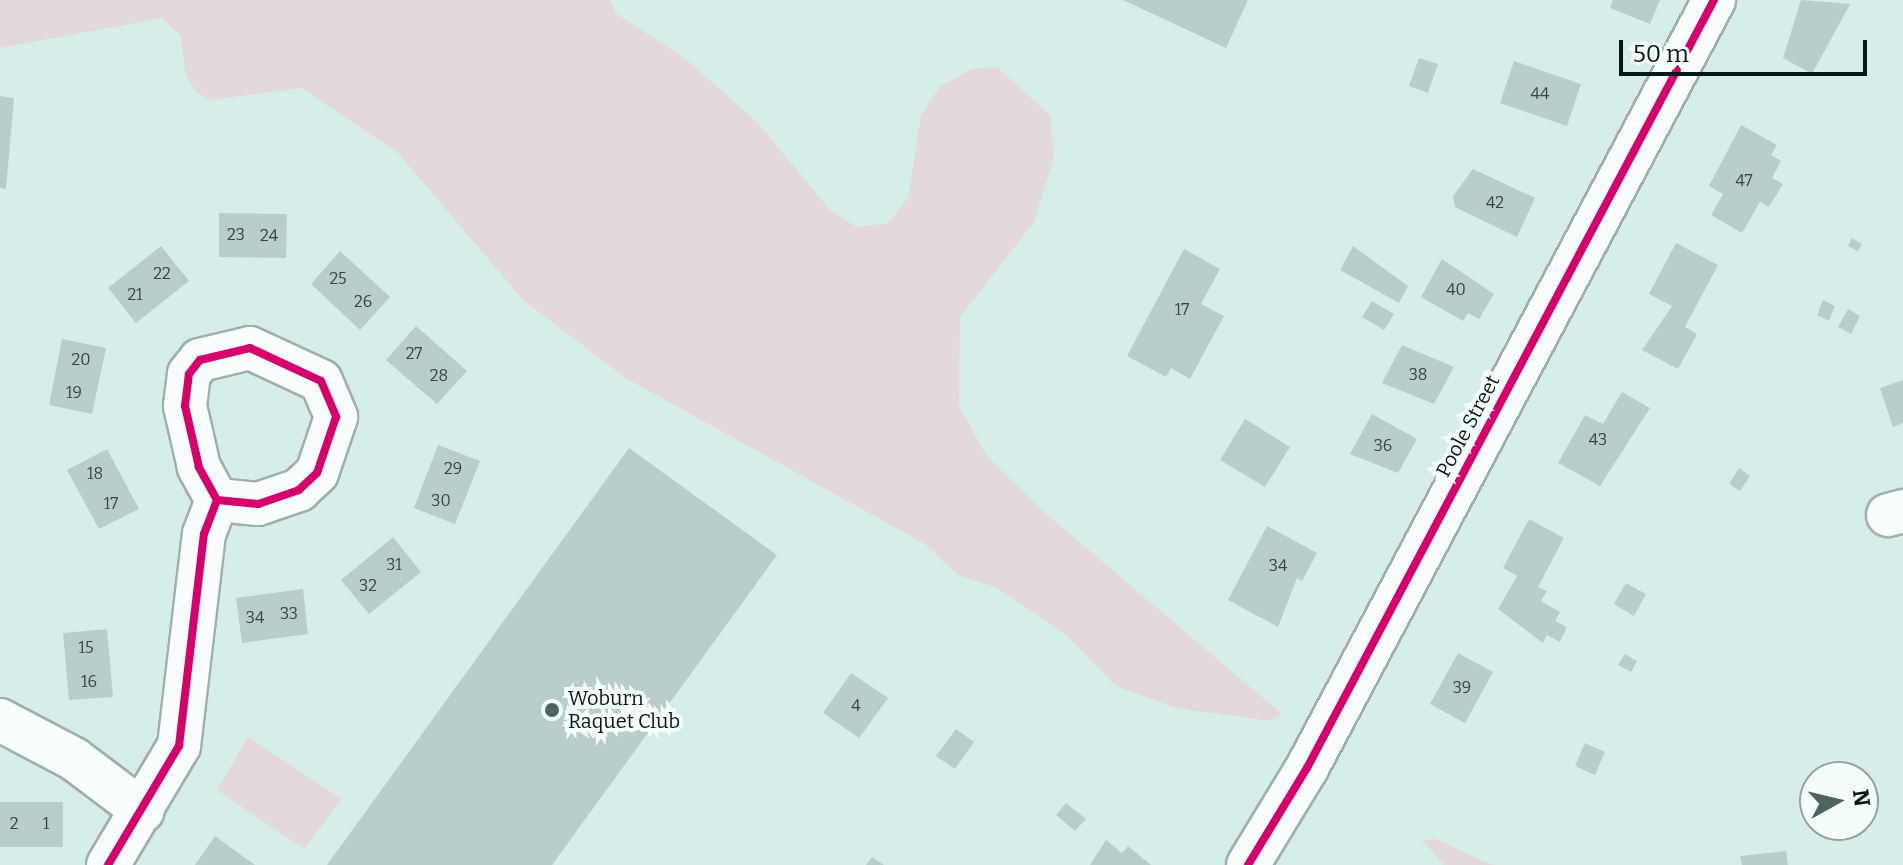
<!DOCTYPE html>
<html>
<head>
<meta charset="utf-8">
<style>
	body { margin:0 }
	#map { position:relative; width:1903px; height:865px; overflow:hidden; background:#d6eeea; font-family:Bitter,serif }
	div>[style] { position:absolute }
	.green>* { inset:0; background:#e4d9da }
	.building>* { inset:0; background:#b8cecb }
	.roads { filter:drop-shadow(2px 0 #9db0ae) drop-shadow(-2px 0 #9db0ae) drop-shadow(0 2px #9db0ae) drop-shadow(0 -2px #9db0ae) }
	.minor>* { height:42px; margin:-21px; padding:0 21px; transform-origin:21px; border-radius:21px; background:#f9fcfc }
	.cycleway>* { height:8px; margin:-4px; padding:0 4px; transform-origin:4px; border-radius:4px; background:#d6006c }
	.dots>* { width:22px; height:22px; translate:-50% -50%; box-sizing:border-box; border:4px solid #f4fdfc; border-radius:50% }
	span { translate:-50% -50%; white-space:nowrap; text-align:center; line-height:1.15; -webkit-text-stroke:8px #f4fdfc; paint-order:stroke }
	.number-label { font-size:16px; color:#334643 }
	.number-label span { -webkit-text-stroke-width:0 }
	.street-label { font-size:20px; color:#071916 }
	.poi-label { font-size:20px; color:#071916 }
	.left { translate:0 -50%; text-align:left }
	.north { position:absolute; left:1799px; top:761px; width:80px; height:80px; box-sizing:border-box; background:#f4fdfc; border:2px solid #95a2a0; border-radius:50%; rotate:82deg; font-size:22px; font-weight:700; line-height:32px; text-align:center; color:#071916 }
	.north::after { content:''; display:block; margin:auto; width:28px; height:36px; background:#4f6460; clip-path:polygon(50% 0,100% 100%,50% 72%,0 100%) }
	.scale { position:absolute; left:1619px; top:40px; width:248px; height:36px; box-sizing:border-box; border:4px solid #071916; border-top:0; padding-left:10px; font-size:24px; line-height:28px; white-space:nowrap; color:#071916; -webkit-text-stroke:6px #f4fdfc; paint-order:stroke }
</style>
</head>
<body>
<div id="map">
	<div class="green">
		<i style="clip-path:polygon(0 0,609px 0,617px 14px,686px 59px,758px 123px,830px 210px,857px 227px,888px 223px,908px 198px,921px 115px,940px 86px,974px 68px,997px 67px,1050px 115px,1054px 157px,1034px 222px,960px 317px,959px 406px,986px 455px,1043px 511px,1282px 714px,1271px 721px,1176px 708px,1116px 686px,1065px 634px,995px 587px,958px 575px,925px 544px,627px 379px,523px 300px,398px 153px,302px 88px,211px 100px,197px 93px,185px 73px,181px 36px,162px 18px,0 48px)"></i>
		<i style="clip-path:polygon(248px 737px,342px 799px,304px 849px,217px 790px)"></i>
		<i style="clip-path:polygon(1436px 839px,1478px 859px,1494px 865px,1444px 865px,1422px 840px)"></i>
	</div>
	<div class="building">
		<i style="clip-path:polygon(1123px 0,1248px 0,1226px 48px)"></i>
		<i style="clip-path:polygon(1613px 0,1660px 0,1650px 24px,1610px 8px)"></i>
		<i style="clip-path:polygon(1801px 0,1850px 4px,1812px 74px,1783px 58px)"></i>
		<i style="clip-path:polygon(1419px 58px,1438px 64px,1428px 93px,1409px 86px)"></i>
		<i style="clip-path:polygon(1514px 61px,1581px 84px,1567px 126px,1500px 103px)"></i>
		<i style="clip-path:polygon(0 96px,14px 98px,6px 189px,0 188px)"></i>
		<i style="clip-path:polygon(1741px 125px,1777px 145px,1771px 155px,1781px 161px,1772px 178px,1783px 184px,1769px 207px,1760px 202px,1742px 233px,1711px 215px,1723px 194px,1709px 186px)"></i>
		<i style="clip-path:polygon(1473px 169px,1535px 198px,1517px 237px,1455px 207px,1453px 196px)"></i>
		<i style="clip-path:polygon(219px 213px,287px 214px,286px 258px,219px 257px)"></i>
		<i style="clip-path:polygon(1852px 238px,1862px 244px,1858px 251px,1848px 246px)"></i>
		<i style="clip-path:polygon(1676px 243px,1718px 265px,1685px 327px,1697px 334px,1678px 369px,1642px 350px,1672px 306px,1649px 294px)"></i>
		<i style="clip-path:polygon(161px 246px,189px 281px,136px 323px,108px 288px)"></i>
		<i style="clip-path:polygon(1353px 246px,1408px 286px,1399px 303px,1340px 270px)"></i>
		<i style="clip-path:polygon(1184px 249px,1220px 269px,1201px 304px,1224px 316px,1190px 379px,1171px 368px,1166px 377px,1127px 356px)"></i>
		<i style="clip-path:polygon(340px 251px,390px 297px,360px 330px,311px 284px)"></i>
		<i style="clip-path:polygon(1442px 259px,1494px 294px,1479px 319px,1468px 313px,1463px 321px,1421px 297px)"></i>
		<i style="clip-path:polygon(1823px 300px,1835px 306px,1829px 321px,1817px 315px)"></i>
		<i style="clip-path:polygon(1372px 301px,1394px 314px,1384px 330px,1362px 317px)"></i>
		<i style="clip-path:polygon(1848px 309px,1860px 316px,1851px 334px,1838px 327px)"></i>
		<i style="clip-path:polygon(416px 326px,467px 371px,437px 404px,386px 360px)"></i>
		<i style="clip-path:polygon(62px 339px,106px 348px,92px 414px,49px 405px)"></i>
		<i style="clip-path:polygon(1402px 345px,1454px 367px,1434px 404px,1382px 383px)"></i>
		<i style="clip-path:polygon(1903px 380px,1903px 423px,1893px 427px,1880px 388px)"></i>
		<i style="clip-path:polygon(1622px 392px,1650px 408px,1600px 486px,1558px 463px,1585px 415px,1603px 424px)"></i>
		<i style="clip-path:polygon(1372px 414px,1417px 439px,1398px 473px,1350px 454px)"></i>
		<i style="clip-path:polygon(1245px 419px,1290px 447px,1265px 487px,1220px 460px)"></i>
		<i style="clip-path:polygon(438px 445px,480px 461px,455px 524px,414px 508px)"></i>
		<i style="clip-path:polygon(629px 448px,777px 555px,552px 865px,327px 865px)"></i>
		<i style="clip-path:polygon(107px 449px,139px 509px,99px 529px,67px 470px)"></i>
		<i style="clip-path:polygon(1739px 468px,1750px 476px,1740px 491px,1729px 484px)"></i>
		<i style="clip-path:polygon(1529px 519px,1564px 538px,1538px 587px,1547px 591px,1541px 601px,1560px 612px,1555px 621px,1567px 627px,1560px 642px,1547px 635px,1543px 643px,1498px 609px,1517px 576px,1503px 568px)"></i>
		<i style="clip-path:polygon(1267px 526px,1317px 553px,1302px 581px,1297px 578px,1278px 627px,1228px 600px)"></i>
		<i style="clip-path:polygon(393px 537px,421px 572px,369px 614px,341px 580px)"></i>
		<i style="clip-path:polygon(1626px 583px,1646px 594px,1634px 616px,1614px 604px)"></i>
		<i style="clip-path:polygon(303px 589px,308px 634px,242px 643px,236px 598px)"></i>
		<i style="clip-path:polygon(107px 629px,113px 697px,69px 700px,63px 633px)"></i>
		<i style="clip-path:polygon(1458px 653px,1493px 672px,1465px 723px,1430px 704px)"></i>
		<i style="clip-path:polygon(1625px 654px,1637px 661px,1631px 672px,1618px 665px)"></i>
		<i style="clip-path:polygon(851px 673px,888px 698px,859px 738px,823px 713px)"></i>
		<i style="clip-path:polygon(956px 729px,974px 742px,955px 769px,936px 756px)"></i>
		<i style="clip-path:polygon(1585px 743px,1605px 752px,1595px 775px,1575px 766px)"></i>
		<i style="clip-path:polygon(0 802px,63px 802px,63px 847px,0 847px)"></i>
		<i style="clip-path:polygon(1066px 803px,1086px 819px,1075px 831px,1056px 815px)"></i>
		<i style="clip-path:polygon(215px 836px,255px 865px,195px 865px)"></i>
		<i style="clip-path:polygon(1106px 840px,1122px 853px,1128px 846px,1151px 865px,1090px 865px)"></i>
		<i style="clip-path:polygon(1786px 851px,1788px 865px,1742px 865px,1740px 856px)"></i>
		<i style="clip-path:polygon(872px 857px,884px 865px,866px 865px)"></i>
	</div>
	<div class="roads">
		<div class="minor">
			<i style="left:250px;top:348px;width:78px;rotate:24.9deg"></i>
			<i style="left:321px;top:381px;width:39px;rotate:67deg"></i>
			<i style="left:336px;top:417px;width:59px;rotate:108.7deg"></i>
			<i style="left:317px;top:473px;width:25px;rotate:137deg"></i>
			<i style="left:299px;top:490px;width:43px;rotate:161.1deg"></i>
			<i style="left:258px;top:504px;width:41px;rotate:-174.4deg"></i>
			<i style="left:217px;top:500px;width:38px;rotate:-119deg"></i>
			<i style="left:199px;top:467px;width:63px;rotate:-102.9deg"></i>
			<i style="left:185px;top:406px;width:32px;rotate:-83deg"></i>
			<i style="left:189px;top:374px;width:18px;rotate:-52deg"></i>
			<i style="left:200px;top:360px;width:51px;rotate:-13.5deg"></i>
			<i style="left:1888px;top:515px;width:16px;rotate:-15deg"></i>
			<i style="left:0;top:720px;width:84px;rotate:27.8deg"></i>
			<i style="left:74px;top:759px;width:86px;rotate:37deg"></i>
			<i style="left:108px;top:865px;width:139px;rotate:-59.2deg"></i>
			<i style="left:179px;top:746px;width:213px;rotate:-83.3deg"></i>
			<i style="left:204px;top:534px;width:36px;rotate:-69deg"></i>
			<i style="left:1248px;top:865px;width:114px;rotate:-58.7deg"></i>
			<i style="left:1307px;top:768px;width:869px;rotate:-62.08deg"></i>
		</div>
	</div>
	<div class="cycleway">
		<i style="left:250px;top:348px;width:78px;rotate:24.9deg"></i>
		<i style="left:321px;top:381px;width:39px;rotate:67deg"></i>
		<i style="left:336px;top:417px;width:59px;rotate:108.7deg"></i>
		<i style="left:317px;top:473px;width:25px;rotate:137deg"></i>
		<i style="left:299px;top:490px;width:43px;rotate:161.1deg"></i>
		<i style="left:258px;top:504px;width:41px;rotate:-174.4deg"></i>
		<i style="left:217px;top:500px;width:38px;rotate:-119deg"></i>
		<i style="left:199px;top:467px;width:63px;rotate:-102.9deg"></i>
		<i style="left:185px;top:406px;width:32px;rotate:-83deg"></i>
		<i style="left:189px;top:374px;width:18px;rotate:-52deg"></i>
		<i style="left:200px;top:360px;width:51px;rotate:-13.5deg"></i>
		<i style="left:108px;top:865px;width:139px;rotate:-59.2deg"></i>
		<i style="left:179px;top:746px;width:213px;rotate:-83.3deg"></i>
		<i style="left:204px;top:534px;width:36px;rotate:-69deg"></i>
		<i style="left:1248px;top:865px;width:114px;rotate:-58.7deg"></i>
		<i style="left:1307px;top:768px;width:869px;rotate:-62.08deg"></i>
	</div>
	<div class="dots">
		<i style="left:552px;top:710px;background:#4f6460"></i>
	</div>
	<div class="number-label">
		<span style="left:1540px;top:94px">44</span>
		<span style="left:1744px;top:181px">47</span>
		<span style="left:1495px;top:203px">42</span>
		<span style="left:236px;top:235px">23</span>
		<span style="left:269px;top:236px">24</span>
		<span style="left:162px;top:274px">22</span>
		<span style="left:338px;top:279px">25</span>
		<span style="left:1456px;top:290px">40</span>
		<span style="left:135px;top:295px">21</span>
		<span style="left:363px;top:302px">26</span>
		<span style="left:1182px;top:310px">17</span>
		<span style="left:414px;top:354px">27</span>
		<span style="left:81px;top:360px">20</span>
		<span style="left:1418px;top:375px">38</span>
		<span style="left:439px;top:376px">28</span>
		<span style="left:74px;top:393px">19</span>
		<span style="left:1598px;top:440px">43</span>
		<span style="left:1383px;top:446px">36</span>
		<span style="left:453px;top:469px">29</span>
		<span style="left:95px;top:474px">18</span>
		<span style="left:441px;top:501px">30</span>
		<span style="left:111px;top:504px">17</span>
		<span style="left:394px;top:565px">31</span>
		<span style="left:1278px;top:566px">34</span>
		<span style="left:368px;top:586px">32</span>
		<span style="left:289px;top:614px">33</span>
		<span style="left:255px;top:618px">34</span>
		<span style="left:86px;top:648px">15</span>
		<span style="left:89px;top:682px">16</span>
		<span style="left:1462px;top:688px">39</span>
		<span style="left:856px;top:706px">4</span>
		<span style="left:14px;top:824px">2</span>
		<span style="left:46px;top:824px">1</span>
	</div>
	<div class="street-label">
		<span style="left:1468px;top:426px;rotate:-62deg">Poole Street</span>
	</div>
	<div class="poi-label">
		<span class="left" style="left:568px;top:710px">Woburn<br>Raquet Club</span>
	</div>
	<div class="north">N</div>
	<div class="scale">50 m</div>
</div>
</body>
</html>
